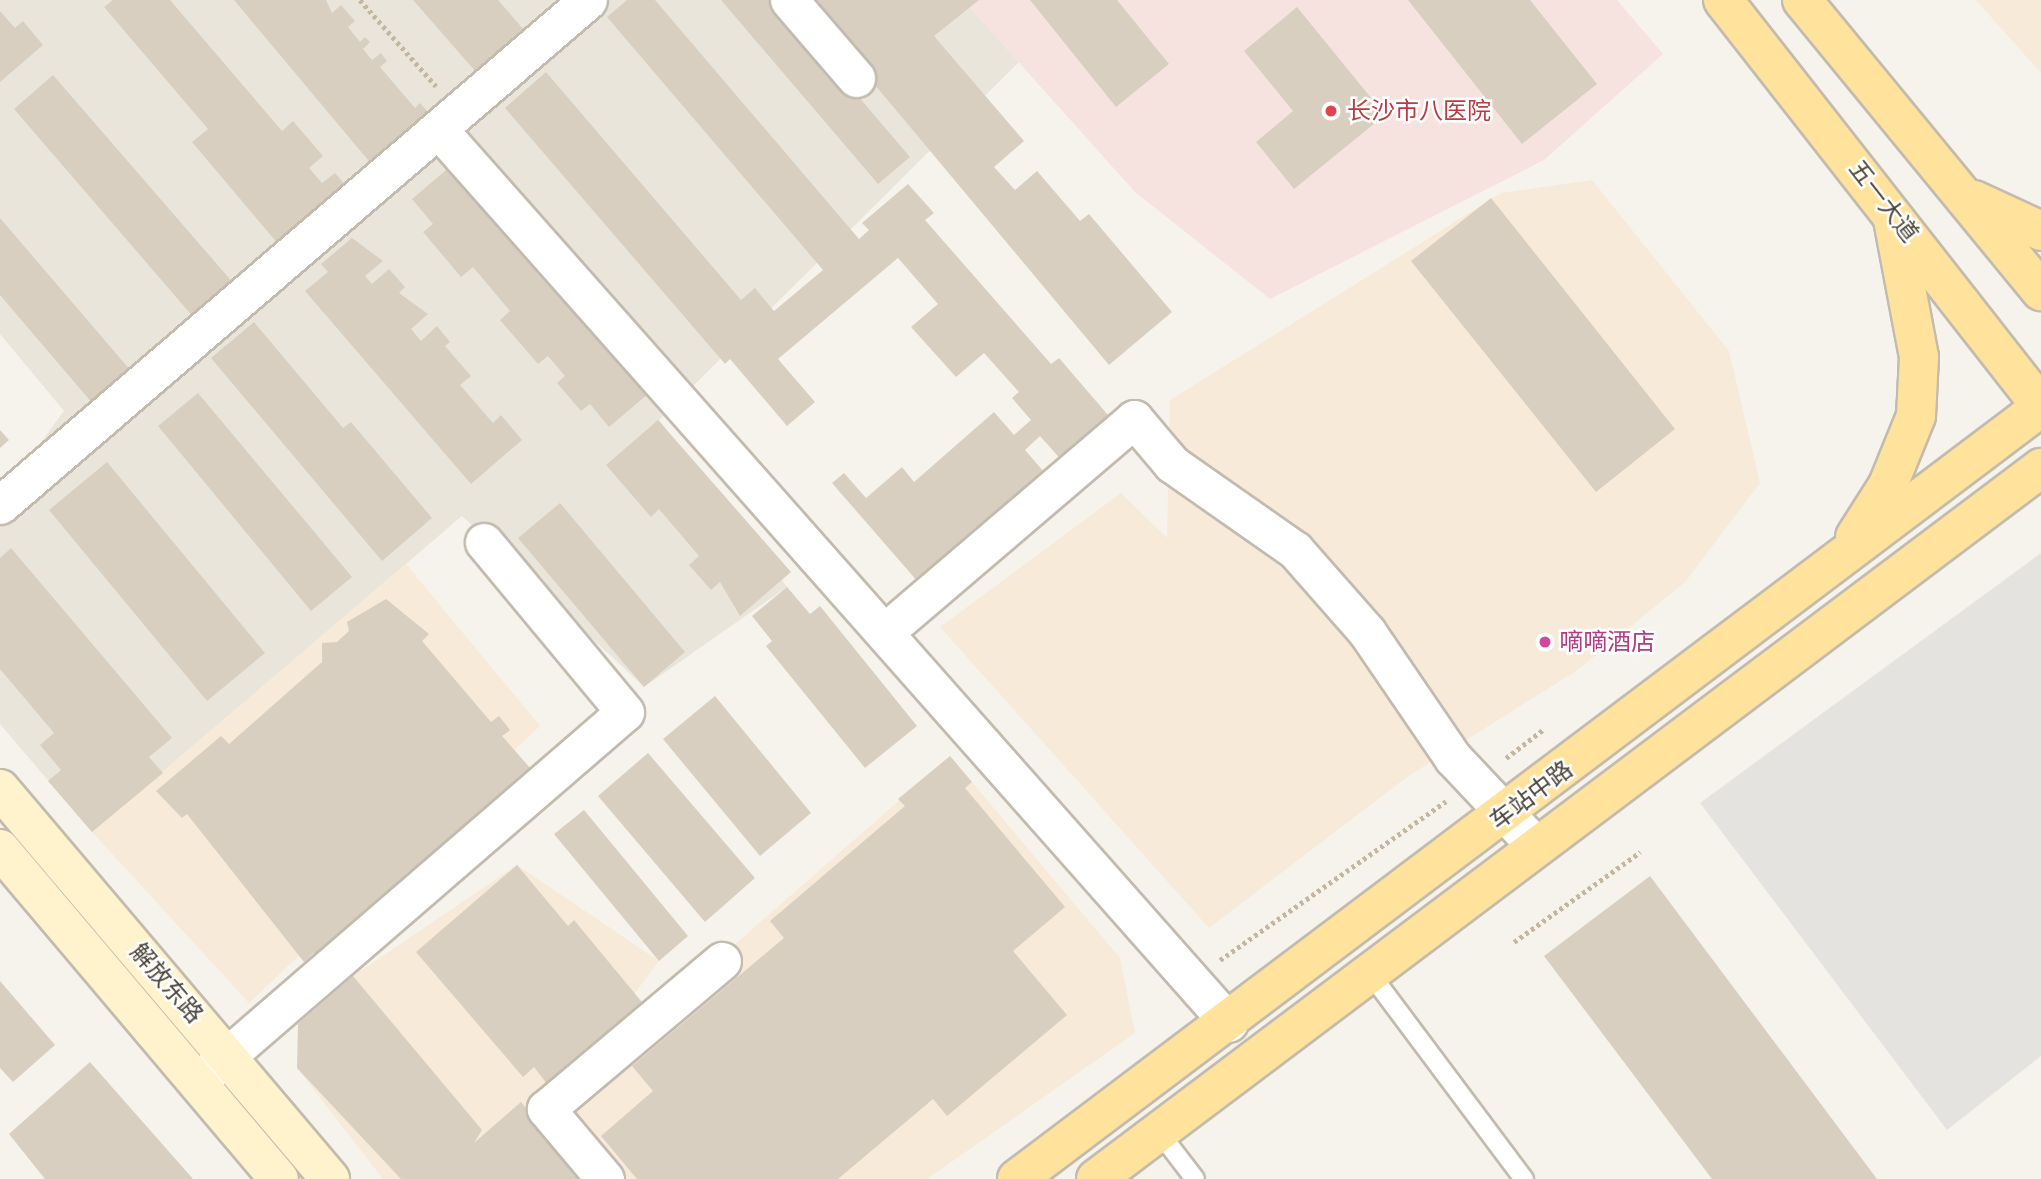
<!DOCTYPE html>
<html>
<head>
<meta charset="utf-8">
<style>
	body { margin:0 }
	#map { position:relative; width:2041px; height:1179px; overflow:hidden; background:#f6f3ec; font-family:Helvetica,"Noto Sans SC",sans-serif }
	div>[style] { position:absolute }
	.residential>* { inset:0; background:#eae5da }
	.commercial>* { inset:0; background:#f7ead8 }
	.medical>* { inset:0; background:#f6e3e0 }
	.parking>* { inset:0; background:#e5e3e0 }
	.building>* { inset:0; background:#d8cfc1 }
	.path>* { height:4.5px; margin-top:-2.25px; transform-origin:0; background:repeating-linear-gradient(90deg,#c4b79f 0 3.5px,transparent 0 7px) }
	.roads { filter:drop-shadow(2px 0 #c2bbae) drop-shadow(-2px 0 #c2bbae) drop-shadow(0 2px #c2bbae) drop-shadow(0 -2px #c2bbae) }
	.service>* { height:18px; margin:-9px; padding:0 9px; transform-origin:9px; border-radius:9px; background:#fff }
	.minor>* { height:37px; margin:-18.5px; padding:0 18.5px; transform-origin:18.5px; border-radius:18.5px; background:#fff }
	.secondary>* { height:38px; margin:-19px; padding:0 19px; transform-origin:19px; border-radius:19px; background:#fff3cd }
	.primary>* { height:38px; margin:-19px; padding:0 19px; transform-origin:19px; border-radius:19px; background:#ffe39c }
	.dots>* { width:19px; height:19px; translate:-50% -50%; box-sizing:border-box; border:4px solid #fff; border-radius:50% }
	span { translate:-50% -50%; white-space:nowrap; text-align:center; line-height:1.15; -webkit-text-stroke:5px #fff; paint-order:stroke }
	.health-label { font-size:24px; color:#be3a42 }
	.left { translate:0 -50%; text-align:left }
	.street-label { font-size:24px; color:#4b4439 }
	.hotel-label { font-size:24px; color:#b23c85 }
</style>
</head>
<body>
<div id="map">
	<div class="residential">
		<i style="clip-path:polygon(0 0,963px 0,1019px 62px,659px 420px,787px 587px,644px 687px,462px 516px,92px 832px,0 724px,0 498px,64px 411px,0 334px)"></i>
	</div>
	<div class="commercial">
		<i style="clip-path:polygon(1976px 0,2041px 0,2041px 73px)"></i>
		<i style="clip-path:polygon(1592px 180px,1729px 351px,1760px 483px,1685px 582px,1576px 671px,1407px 777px,1209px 928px,940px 627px,1121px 493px,1167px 538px,1170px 400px,1501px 193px)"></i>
		<i style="clip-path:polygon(406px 564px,540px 726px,249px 1003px,92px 832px)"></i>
		<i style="clip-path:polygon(950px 756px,1120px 958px,1135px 1033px,927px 1179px,383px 1179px,297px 1068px,353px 976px,517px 865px,659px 961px,550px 1106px)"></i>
	</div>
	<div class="medical">
		<i style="clip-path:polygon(963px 0,1617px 0,1663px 54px,1544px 160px,1270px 299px,1135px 192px)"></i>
	</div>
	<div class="parking">
		<i style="clip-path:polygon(2041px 553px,2041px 1056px,1947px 1130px,1700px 803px)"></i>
	</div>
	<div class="building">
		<i style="clip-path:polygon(113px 0,170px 0,282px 131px,293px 121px,323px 156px,309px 168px,322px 183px,335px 173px,347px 187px,279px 245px,192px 142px,208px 129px,104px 7px)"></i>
		<i style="clip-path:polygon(234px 0,326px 0,332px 13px,341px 5px,355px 21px,348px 27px,360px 42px,365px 37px,370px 42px,363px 49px,372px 60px,381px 53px,387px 61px,380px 67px,415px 108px,420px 103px,427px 111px,420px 118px,425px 124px,373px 166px)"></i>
		<i style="clip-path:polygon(413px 0,498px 0,531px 38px,483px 80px)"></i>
		<i style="clip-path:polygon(627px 0,655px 0,859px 239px,869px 230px,862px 223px,908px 184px,934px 213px,925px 220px,1051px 364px,1059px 358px,1114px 422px,1065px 464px,1040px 436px,1025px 450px,1051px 480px,925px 590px,832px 483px,844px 473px,866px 498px,902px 467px,914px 482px,994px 412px,1014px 435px,1031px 420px,1012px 398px,1019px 392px,984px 353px,956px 377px,911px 327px,938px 304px,898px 258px,778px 359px,815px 402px,787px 426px,730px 359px,725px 364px,505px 108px,546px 72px,741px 300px,755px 288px,774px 311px,823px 270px,607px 17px)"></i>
		<i style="clip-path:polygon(721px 0,776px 0,910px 157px,878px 184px)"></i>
		<i style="clip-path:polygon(804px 0,979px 0,934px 36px,1024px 141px,994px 167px,1015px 190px,1037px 171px,1080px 221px,1089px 214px,1172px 312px,1109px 365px)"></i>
		<i style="clip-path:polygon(1030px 0,1117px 0,1169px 64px,1116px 107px)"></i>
		<i style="clip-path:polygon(1408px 0,1530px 0,1597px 84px,1522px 144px)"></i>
		<i style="clip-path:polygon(1297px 7px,1385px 115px,1294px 189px,1256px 142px,1293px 111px,1244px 51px)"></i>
		<i style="clip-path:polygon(0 11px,15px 28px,23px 21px,43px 45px,0 82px)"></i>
		<i style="clip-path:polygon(53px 75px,235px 285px,195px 319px,14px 109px)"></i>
		<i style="clip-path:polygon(452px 165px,648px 394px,609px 427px,590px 404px,581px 411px,557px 383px,565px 376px,548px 356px,538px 364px,500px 320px,510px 311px,473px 267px,461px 277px,423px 232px,433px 224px,412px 199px)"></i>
		<i style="clip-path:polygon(1491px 198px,1675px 429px,1596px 492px,1411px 261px)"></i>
		<i style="clip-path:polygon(0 218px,131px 371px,93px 404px,0 295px)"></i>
		<i style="clip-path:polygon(352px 238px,383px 261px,365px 276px,372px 284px,389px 269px,405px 287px,399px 293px,428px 314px,411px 329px,421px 341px,437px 326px,450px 342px,445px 346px,471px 376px,460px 385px,493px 423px,501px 415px,522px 440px,471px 484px,305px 291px,328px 272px,321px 264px)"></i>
		<i style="clip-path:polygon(254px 322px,343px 428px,351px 422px,432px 518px,382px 561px,211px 358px)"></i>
		<i style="clip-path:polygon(198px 393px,352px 577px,311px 611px,158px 426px)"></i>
		<i style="clip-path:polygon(658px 420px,791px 572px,740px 616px,720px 582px,711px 590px,689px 565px,699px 556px,659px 509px,651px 517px,606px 465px)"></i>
		<i style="clip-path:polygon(0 430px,9px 440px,0 448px)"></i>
		<i style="clip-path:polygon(107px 462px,265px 653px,207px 701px,49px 510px)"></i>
		<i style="clip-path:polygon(560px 503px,685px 652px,644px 687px,518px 538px)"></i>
		<i style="clip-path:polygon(11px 548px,172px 738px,149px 757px,163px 773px,92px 832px,48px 781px,61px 770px,40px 745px,54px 733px,0 669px,0 558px)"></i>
		<i style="clip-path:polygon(787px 587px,810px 614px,820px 606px,917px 726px,865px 768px,766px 646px,772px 641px,752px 616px)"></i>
		<i style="clip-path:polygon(386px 599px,429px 634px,422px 641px,491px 722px,499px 716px,510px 730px,502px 736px,531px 769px,318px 959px,314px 953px,304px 962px,187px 814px,182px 818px,156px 791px,221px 736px,229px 744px,322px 662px,322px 643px,337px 642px,349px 631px,347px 622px)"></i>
		<i style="clip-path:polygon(715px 696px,811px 813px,760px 856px,663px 739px)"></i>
		<i style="clip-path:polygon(648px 753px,755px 878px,705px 922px,598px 796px)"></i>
		<i style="clip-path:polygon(950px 756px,972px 782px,965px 788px,1065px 907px,1013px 951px,1067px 1015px,947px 1116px,933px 1099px,838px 1179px,637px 1179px,601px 1136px,653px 1091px,632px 1066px,784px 938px,770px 921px,905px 806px,898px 799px)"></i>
		<i style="clip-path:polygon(584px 810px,688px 936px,659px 961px,554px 834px)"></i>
		<i style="clip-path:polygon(517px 865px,568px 926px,574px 920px,646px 1007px,550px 1088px,534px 1067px,523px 1077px,416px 952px)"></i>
		<i style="clip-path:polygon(1650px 876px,1877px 1179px,1712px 1179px,1544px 956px)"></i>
		<i style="clip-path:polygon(353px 976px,482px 1130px,474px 1143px,521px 1102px,560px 1149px,597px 1179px,401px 1179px,297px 1068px,298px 1024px)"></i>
		<i style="clip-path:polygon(0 981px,55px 1045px,13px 1082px,0 1068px)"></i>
		<i style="clip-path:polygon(90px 1062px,193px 1179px,45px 1179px,9px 1134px)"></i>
	</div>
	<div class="path">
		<i style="left:360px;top:0;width:115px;rotate:48.5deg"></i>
		<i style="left:1506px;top:758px;width:48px;rotate:-37.3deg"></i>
		<i style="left:1514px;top:942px;width:155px;rotate:-35.5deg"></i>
		<i style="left:1220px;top:960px;width:276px;rotate:-35.1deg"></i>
	</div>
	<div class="roads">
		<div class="service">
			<i style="left:1369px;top:972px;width:259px;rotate:53.2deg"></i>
			<i style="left:1159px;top:1132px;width:59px;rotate:52.5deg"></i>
		</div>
		<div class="minor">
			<i style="left:789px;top:0;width:103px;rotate:49.3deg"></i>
			<i style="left:439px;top:130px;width:1192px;rotate:48.5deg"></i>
			<i style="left:0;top:505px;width:775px;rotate:-40.66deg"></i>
			<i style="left:900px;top:619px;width:308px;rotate:-40.5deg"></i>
			<i style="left:1134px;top:419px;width:59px;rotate:49.8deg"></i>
			<i style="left:1172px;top:464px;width:150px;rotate:35deg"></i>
			<i style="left:1295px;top:550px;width:109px;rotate:48.7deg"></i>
			<i style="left:1367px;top:632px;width:153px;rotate:55.7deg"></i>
			<i style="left:1453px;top:758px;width:120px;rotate:46.7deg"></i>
			<i style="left:198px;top:1081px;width:564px;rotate:-40.83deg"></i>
			<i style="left:625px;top:712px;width:221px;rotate:-129.7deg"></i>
			<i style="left:605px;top:1179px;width:92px;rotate:-130.1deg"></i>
			<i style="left:546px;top:1109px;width:230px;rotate:-40.1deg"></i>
		</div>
		<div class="secondary">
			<i style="left:0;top:789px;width:511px;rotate:49.76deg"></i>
			<i style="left:0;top:849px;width:432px;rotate:49.8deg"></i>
		</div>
		<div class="primary">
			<i style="left:1723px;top:0;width:516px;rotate:51.93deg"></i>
			<i style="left:1802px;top:0;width:377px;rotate:50.6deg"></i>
			<i style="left:1974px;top:200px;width:74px;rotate:24.8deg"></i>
			<i style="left:1855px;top:537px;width:62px;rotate:-57.6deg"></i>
			<i style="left:1888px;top:485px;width:74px;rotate:-67.9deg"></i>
			<i style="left:1916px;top:416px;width:59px;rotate:-87.1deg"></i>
			<i style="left:1919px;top:357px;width:139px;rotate:-100.7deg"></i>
			<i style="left:1017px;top:1179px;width:1282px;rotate:-37.01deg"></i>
			<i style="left:1096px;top:1179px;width:1183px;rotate:-36.96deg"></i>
		</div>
	</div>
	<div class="dots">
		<i style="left:1331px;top:111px;background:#e0444e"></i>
		<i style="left:1545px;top:642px;background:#d1479c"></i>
	</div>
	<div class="health-label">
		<span class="left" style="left:1347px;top:111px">长沙市八医院</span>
	</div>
	<div class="street-label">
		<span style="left:1884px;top:201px;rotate:52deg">五一大道</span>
		<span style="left:1531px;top:795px;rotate:-37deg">车站中路</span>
		<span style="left:167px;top:983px;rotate:49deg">解放东路</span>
	</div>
	<div class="hotel-label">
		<span class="left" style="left:1559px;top:642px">嘀嘀酒店</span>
	</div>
</div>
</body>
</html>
